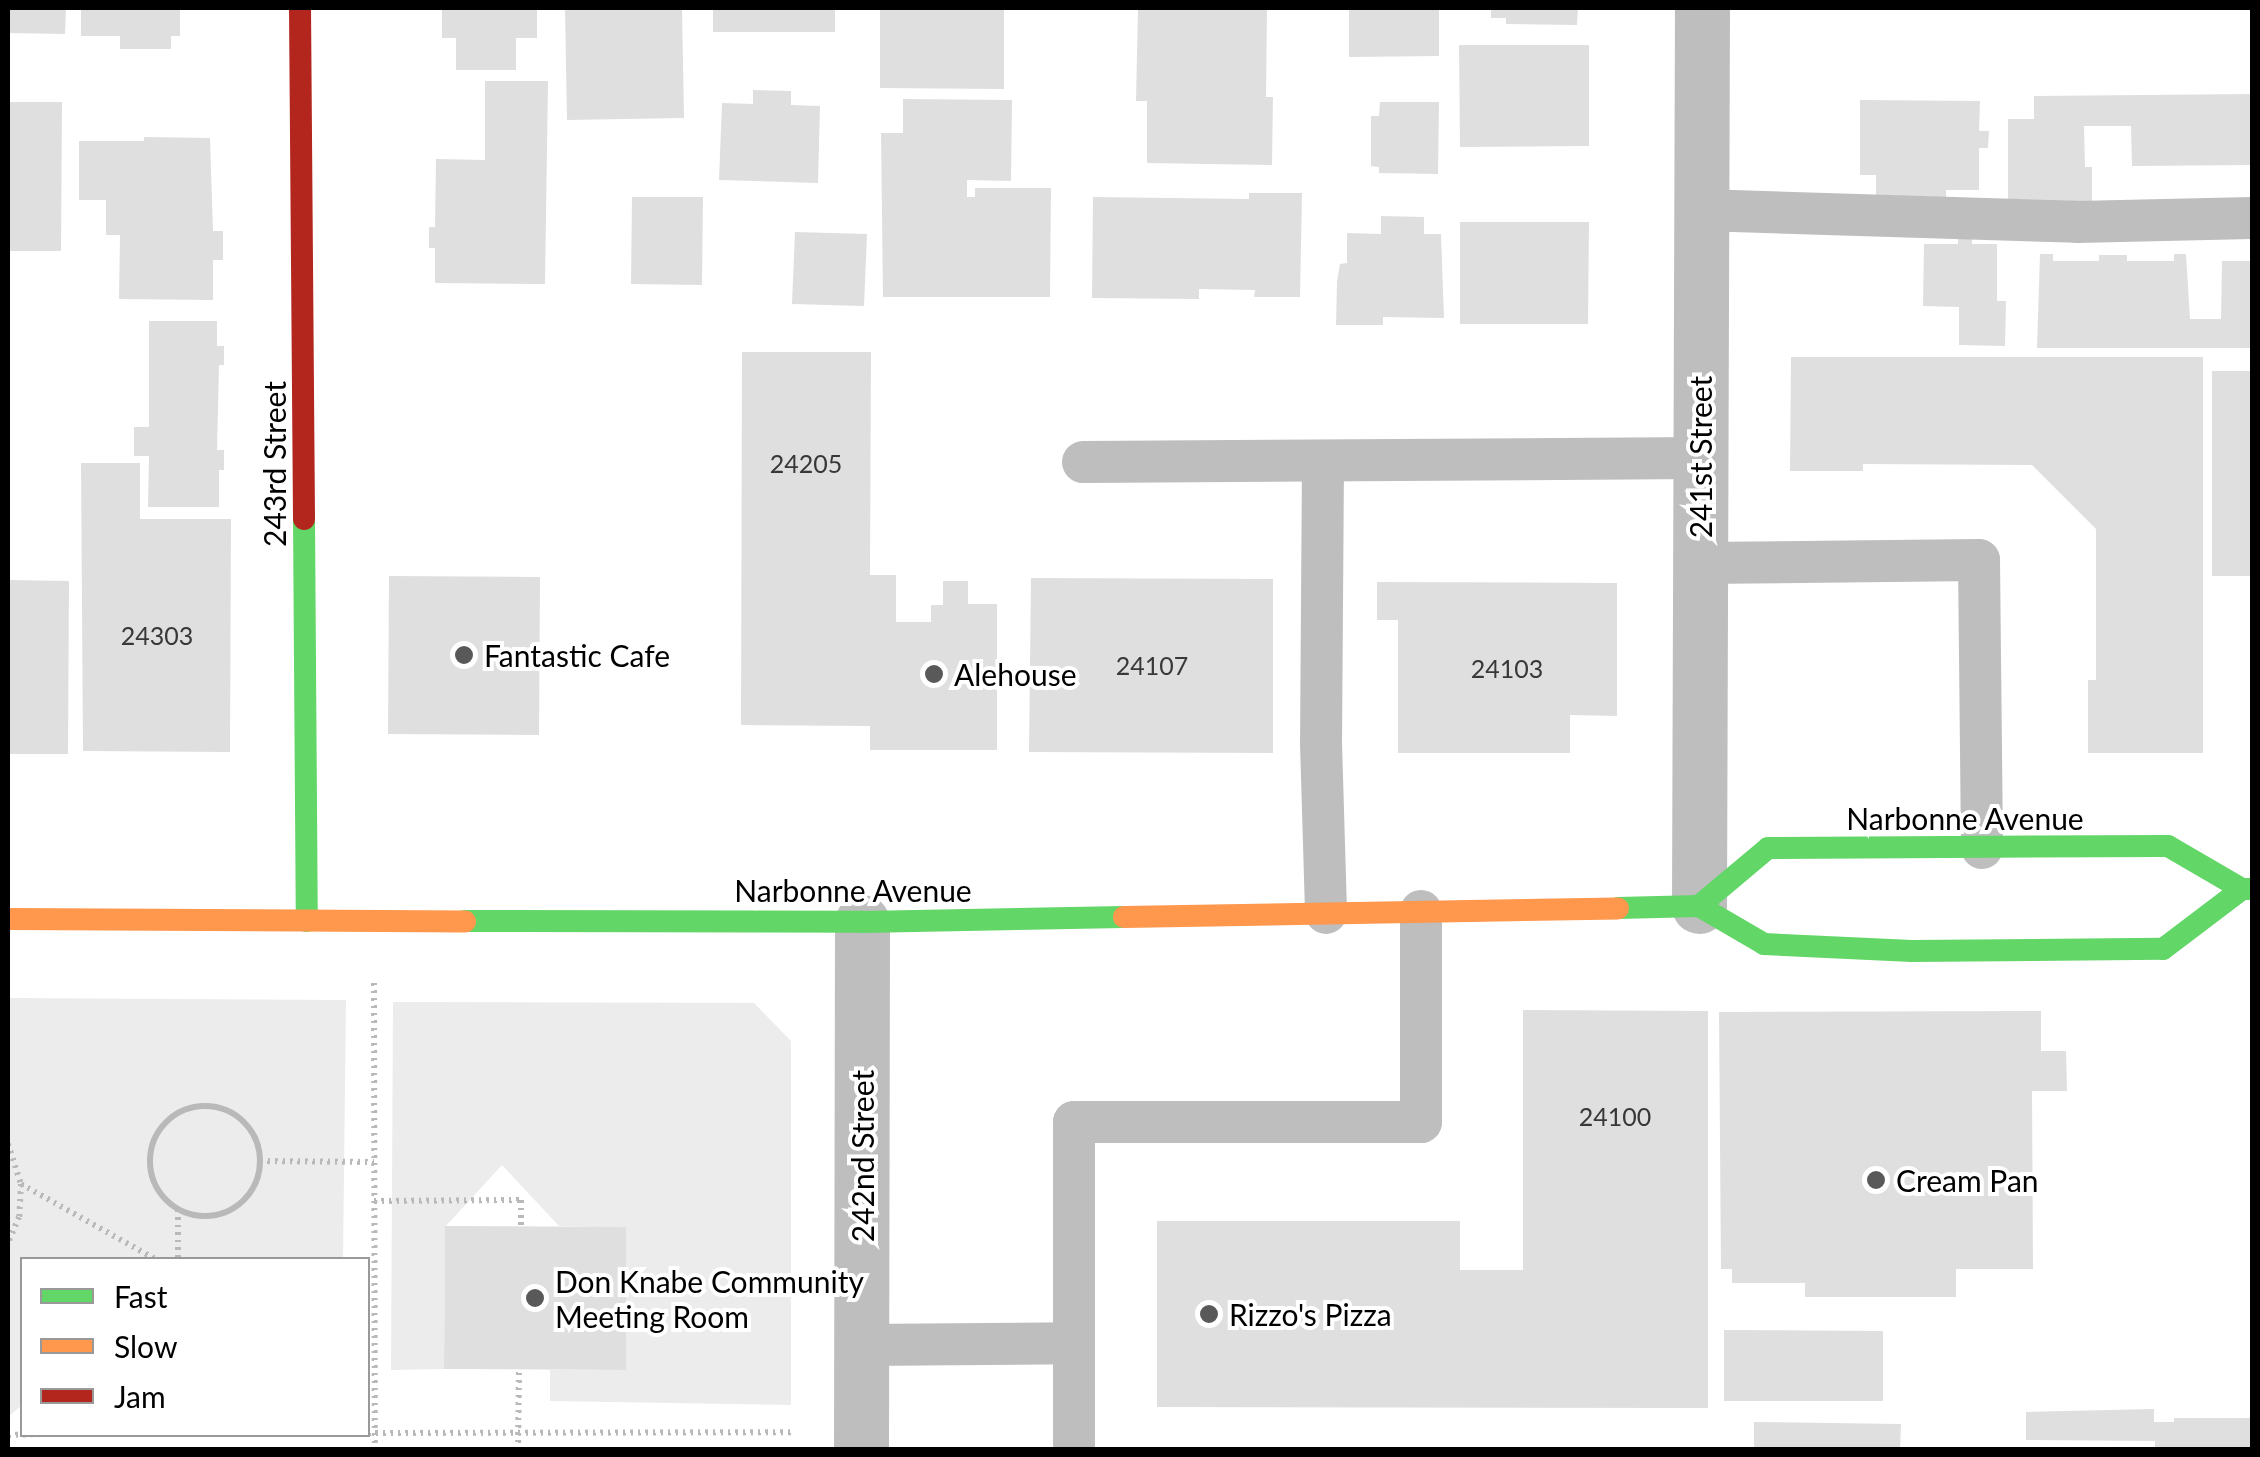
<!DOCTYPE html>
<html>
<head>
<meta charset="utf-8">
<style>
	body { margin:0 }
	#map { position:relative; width:2260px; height:1457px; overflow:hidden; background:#fff; font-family:Lato,sans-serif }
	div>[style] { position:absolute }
	.green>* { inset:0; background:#ececec }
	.building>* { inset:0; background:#dfdfdf }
	.path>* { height:6px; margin-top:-3px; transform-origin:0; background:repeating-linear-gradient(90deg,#b9b9b9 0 2.5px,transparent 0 7.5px) }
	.path>.ring { margin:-3px; padding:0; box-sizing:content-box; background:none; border:6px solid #b9b9b9; border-radius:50% }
	.lane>* { height:42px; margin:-21px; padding:0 21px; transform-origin:21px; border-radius:21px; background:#bebebe }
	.street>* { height:55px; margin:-27.5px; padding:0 27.5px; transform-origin:27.5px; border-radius:27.5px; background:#bebebe }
	.fast>* { height:22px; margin:-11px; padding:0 11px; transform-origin:11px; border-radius:11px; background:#63d668 }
	.slow>* { height:22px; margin:-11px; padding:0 11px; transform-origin:11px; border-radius:11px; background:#ff974d }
	.jam>* { height:22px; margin:-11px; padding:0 11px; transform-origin:11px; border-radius:11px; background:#b3261e }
	.dots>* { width:28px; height:28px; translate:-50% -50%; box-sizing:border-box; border:5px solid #fff; border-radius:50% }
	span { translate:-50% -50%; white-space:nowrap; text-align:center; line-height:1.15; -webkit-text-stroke:8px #fff; paint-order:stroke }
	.number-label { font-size:25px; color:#383838 }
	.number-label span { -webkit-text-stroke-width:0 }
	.street-label { font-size:30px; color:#000 }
	.poi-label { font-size:30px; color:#000 }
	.left { translate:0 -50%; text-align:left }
	.frame { position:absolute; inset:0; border:10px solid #000; pointer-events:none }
	.legend { position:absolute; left:20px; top:1257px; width:350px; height:180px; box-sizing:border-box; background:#fff; border:2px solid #999; margin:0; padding:12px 18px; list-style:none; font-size:30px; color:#000 }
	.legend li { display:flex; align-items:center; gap:20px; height:50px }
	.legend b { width:50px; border:2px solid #999 }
</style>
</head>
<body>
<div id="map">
	<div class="green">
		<i style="clip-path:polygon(8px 998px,346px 1000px,343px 1259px,22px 1260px,22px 1405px,8px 1417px)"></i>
		<i style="clip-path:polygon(393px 1002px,754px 1003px,791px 1041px,791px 1405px,550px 1401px,550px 1370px,626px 1370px,626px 1228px,559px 1226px,502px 1165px,445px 1227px,444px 1369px,391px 1370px)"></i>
	</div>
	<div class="building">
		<i style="clip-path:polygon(8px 8px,66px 8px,65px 34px,8px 33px)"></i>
		<i style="clip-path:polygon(81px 8px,180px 8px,180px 36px,171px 36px,171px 49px,120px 49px,120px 36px,81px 36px)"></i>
		<i style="clip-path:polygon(442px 8px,537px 8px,537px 38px,516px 38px,516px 70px,456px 70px,456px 38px,442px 38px)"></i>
		<i style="clip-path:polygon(565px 8px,682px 8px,684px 118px,567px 120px)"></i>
		<i style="clip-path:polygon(713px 8px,835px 8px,835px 32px,713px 32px)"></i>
		<i style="clip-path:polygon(880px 8px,1004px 8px,1004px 89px,880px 88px)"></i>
		<i style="clip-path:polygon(1138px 8px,1267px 8px,1266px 97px,1273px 97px,1272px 165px,1147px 163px,1147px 101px,1136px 101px)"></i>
		<i style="clip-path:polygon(1349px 8px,1439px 8px,1439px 56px,1349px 57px)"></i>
		<i style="clip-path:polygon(1491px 8px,1578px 8px,1577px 25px,1506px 24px,1506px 18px,1491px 18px)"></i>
		<i style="clip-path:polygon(1459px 45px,1589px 45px,1589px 146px,1460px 147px)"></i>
		<i style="clip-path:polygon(485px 81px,548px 81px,545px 284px,435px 283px,435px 248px,429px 248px,429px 227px,435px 227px,436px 159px,485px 160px)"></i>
		<i style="clip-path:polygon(753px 90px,791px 91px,791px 105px,820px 106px,818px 183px,719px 180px,722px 103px,753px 104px)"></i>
		<i style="clip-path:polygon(2252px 94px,2252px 165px,2132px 166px,2131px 126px,2084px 126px,2085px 167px,2092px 167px,2092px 208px,2008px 208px,2008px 119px,2034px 119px,2034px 96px)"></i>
		<i style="clip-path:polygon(903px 99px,1012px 100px,1011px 181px,967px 180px,967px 197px,975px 197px,975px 188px,1051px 188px,1050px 297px,883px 297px,881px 133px,903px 133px)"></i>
		<i style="clip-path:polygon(1860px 100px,1980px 101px,1979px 131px,1989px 131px,1988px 148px,1979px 148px,1979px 190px,1946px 190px,1946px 203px,1876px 202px,1876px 175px,1860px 175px)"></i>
		<i style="clip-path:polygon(8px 102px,62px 102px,61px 251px,8px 251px)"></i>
		<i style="clip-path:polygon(1380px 102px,1439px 102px,1438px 174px,1379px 173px,1379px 167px,1371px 166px,1371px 116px,1379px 116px)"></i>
		<i style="clip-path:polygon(144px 137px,210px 138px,213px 231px,223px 231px,223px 260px,213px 260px,213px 300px,119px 299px,120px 235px,106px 235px,106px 200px,79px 200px,79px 141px,144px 141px)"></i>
		<i style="clip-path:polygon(1249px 193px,1302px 193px,1300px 297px,1254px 297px,1255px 290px,1199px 289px,1199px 299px,1092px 298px,1093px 197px,1249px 199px)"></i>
		<i style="clip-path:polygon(632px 197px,703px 197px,702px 285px,631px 284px)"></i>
		<i style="clip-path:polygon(1381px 216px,1424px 217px,1424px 234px,1441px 234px,1444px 318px,1383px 317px,1383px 325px,1336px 325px,1337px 281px,1340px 264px,1347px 263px,1347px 233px,1381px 234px)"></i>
		<i style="clip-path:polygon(1460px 222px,1589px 222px,1588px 324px,1460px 324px)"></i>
		<i style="clip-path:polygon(795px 232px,867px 234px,864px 306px,792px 304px)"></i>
		<i style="clip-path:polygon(1958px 238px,1972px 238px,1972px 244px,1997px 244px,1997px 301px,2006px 301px,2005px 346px,1959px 345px,1959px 307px,1923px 306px,1924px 244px,1958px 244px)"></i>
		<i style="clip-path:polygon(2040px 254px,2053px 254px,2053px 261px,2099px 261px,2099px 255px,2127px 255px,2127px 261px,2174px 261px,2174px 254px,2186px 254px,2190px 319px,2221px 319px,2222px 261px,2252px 261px,2252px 348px,2037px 348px)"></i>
		<i style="clip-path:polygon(149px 321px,217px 321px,217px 346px,224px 346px,224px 365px,219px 365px,217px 450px,224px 450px,224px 470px,219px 470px,219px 507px,148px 507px,149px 456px,134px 456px,134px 427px,149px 427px)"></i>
		<i style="clip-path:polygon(742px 352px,871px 352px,870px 575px,896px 575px,896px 622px,931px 622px,931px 605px,943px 605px,943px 581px,968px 581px,968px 604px,997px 604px,997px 750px,870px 750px,870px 726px,741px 725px)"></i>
		<i style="clip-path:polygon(1791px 357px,2203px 357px,2203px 753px,2088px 753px,2088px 680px,2096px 680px,2096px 529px,2032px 465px,1863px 464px,1863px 471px,1790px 471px)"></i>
		<i style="clip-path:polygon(2212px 371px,2252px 371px,2252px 576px,2212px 576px)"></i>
		<i style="clip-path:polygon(81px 463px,140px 463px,140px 519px,231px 519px,230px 752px,83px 751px)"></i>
		<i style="clip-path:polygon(389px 576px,540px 577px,539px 735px,388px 734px)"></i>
		<i style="clip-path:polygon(1031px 578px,1273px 579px,1273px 753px,1029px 752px)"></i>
		<i style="clip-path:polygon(8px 580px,69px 581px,68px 754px,8px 754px)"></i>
		<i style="clip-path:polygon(1377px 582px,1617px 583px,1617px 716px,1570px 715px,1570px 753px,1398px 753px,1398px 620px,1377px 620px)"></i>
		<i style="clip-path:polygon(1523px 1010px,1708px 1011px,1708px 1408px,1157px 1407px,1157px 1221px,1460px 1221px,1460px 1270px,1523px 1270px)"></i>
		<i style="clip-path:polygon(2041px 1011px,2041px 1051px,2066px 1051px,2067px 1091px,2032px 1091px,2033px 1269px,1956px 1269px,1956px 1297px,1805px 1297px,1805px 1283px,1732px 1283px,1732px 1269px,1721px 1269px,1719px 1012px)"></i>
		<i style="clip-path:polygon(445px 1226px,626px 1227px,626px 1370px,444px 1369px)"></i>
		<i style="clip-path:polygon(1724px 1330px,1883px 1331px,1883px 1401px,1724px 1401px)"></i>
		<i style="clip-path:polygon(2154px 1409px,2154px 1422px,2174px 1422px,2174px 1418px,2252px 1418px,2252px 1450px,2155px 1450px,2155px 1441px,2026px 1440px,2026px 1412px)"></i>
		<i style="clip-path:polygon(1754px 1422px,1901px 1424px,1900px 1450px,1754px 1450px)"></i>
	</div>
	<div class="path">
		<i style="left:374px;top:983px;width:467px;rotate:89.9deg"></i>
		<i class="ring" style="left:150px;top:1106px;width:104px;height:104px"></i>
		<i style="left:8px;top:1144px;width:42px;rotate:72deg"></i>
		<i style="left:21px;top:1184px;width:33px;rotate:93deg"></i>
		<i style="left:19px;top:1217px;width:28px;rotate:113deg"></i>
		<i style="left:260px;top:1161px;width:114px;rotate:0.5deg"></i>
		<i style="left:21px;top:1184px;width:156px;rotate:29.2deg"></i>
		<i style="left:374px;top:1201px;width:147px;rotate:-0.4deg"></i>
		<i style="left:521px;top:1200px;width:26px;rotate:90deg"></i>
		<i style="left:178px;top:1210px;width:50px;rotate:90deg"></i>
		<i style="left:368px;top:1433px;width:427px;rotate:-0.1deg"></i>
		<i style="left:8px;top:1435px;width:32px;rotate:-2deg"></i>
		<i style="left:518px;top:1450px;width:80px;rotate:-89.3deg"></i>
	</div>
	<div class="lane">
		<i style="left:1701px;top:210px;width:376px;rotate:1.8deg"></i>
		<i style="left:2077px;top:222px;width:175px;rotate:-1.3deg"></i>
		<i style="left:1323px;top:461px;width:282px;rotate:90.4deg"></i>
		<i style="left:1321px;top:743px;width:170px;rotate:88.3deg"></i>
		<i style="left:1083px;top:462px;width:617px;rotate:-0.37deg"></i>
		<i style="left:1700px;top:563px;width:279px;rotate:-0.6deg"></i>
		<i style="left:1979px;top:560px;width:288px;rotate:89.4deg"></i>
		<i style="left:861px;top:1345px;width:213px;rotate:-0.5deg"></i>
		<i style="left:1074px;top:1450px;width:328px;rotate:-90deg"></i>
		<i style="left:1074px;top:1122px;width:347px"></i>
		<i style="left:1421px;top:1122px;width:211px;rotate:-90deg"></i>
	</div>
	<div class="street">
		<i style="left:1699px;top:906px;width:898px;rotate:-89.81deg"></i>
		<i style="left:861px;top:1450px;width:528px;rotate:-89.89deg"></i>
	</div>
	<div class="fast">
		<i style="left:304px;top:519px;width:402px;rotate:89.6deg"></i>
		<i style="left:1699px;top:906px;width:90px;rotate:-40deg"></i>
		<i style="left:1768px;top:848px;width:400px;rotate:-0.3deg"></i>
		<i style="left:2168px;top:846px;width:86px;rotate:30.2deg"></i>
		<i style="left:2242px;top:889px;width:10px"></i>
		<i style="left:1618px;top:908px;width:81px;rotate:-1.4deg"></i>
		<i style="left:1699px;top:906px;width:75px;rotate:30.3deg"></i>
		<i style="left:1764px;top:944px;width:148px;rotate:2.7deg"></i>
		<i style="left:1912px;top:951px;width:251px;rotate:-0.5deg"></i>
		<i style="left:2163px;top:949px;width:99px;rotate:-37.2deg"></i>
		<i style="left:465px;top:921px;width:397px;rotate:0.1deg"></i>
		<i style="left:862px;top:922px;width:262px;rotate:-1.1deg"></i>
	</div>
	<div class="slow">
		<i style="left:1124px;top:917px;width:494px;rotate:-1deg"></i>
		<i style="left:8px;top:919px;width:457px;rotate:0.3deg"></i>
	</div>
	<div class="jam">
		<i style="left:300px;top:8px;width:511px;rotate:89.55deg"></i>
	</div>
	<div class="dots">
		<i style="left:464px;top:655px;background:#595959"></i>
		<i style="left:934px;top:674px;background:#595959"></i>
		<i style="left:1876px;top:1180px;background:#595959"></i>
		<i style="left:535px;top:1298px;background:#595959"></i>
		<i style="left:1209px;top:1314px;background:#595959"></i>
	</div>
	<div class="number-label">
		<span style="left:806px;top:463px">24205</span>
		<span style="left:157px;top:635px">24303</span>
		<span style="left:1152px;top:665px">24107</span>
		<span style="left:1507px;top:668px">24103</span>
		<span style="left:1615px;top:1116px">24100</span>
	</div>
	<div class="street-label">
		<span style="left:1700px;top:457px;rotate:-90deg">241st Street</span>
		<span style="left:274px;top:464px;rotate:-90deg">243rd Street</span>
		<span style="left:1965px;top:818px">Narbonne Avenue</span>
		<span style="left:853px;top:890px">Narbonne Avenue</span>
		<span style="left:862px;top:1156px;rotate:-90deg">242nd Street</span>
	</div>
	<div class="poi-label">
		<span class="left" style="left:484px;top:655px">Fantastic Cafe</span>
		<span class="left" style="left:954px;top:674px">Alehouse</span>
		<span class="left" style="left:1896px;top:1180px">Cream Pan</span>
		<span class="left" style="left:555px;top:1298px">Don Knabe Community<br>Meeting Room</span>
		<span class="left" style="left:1229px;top:1314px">Rizzo's Pizza</span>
	</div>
	<div class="frame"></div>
	<ul class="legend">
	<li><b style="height:12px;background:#63d668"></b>Fast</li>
	<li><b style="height:12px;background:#ff974d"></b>Slow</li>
	<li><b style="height:12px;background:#b3261e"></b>Jam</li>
	</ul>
</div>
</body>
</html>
